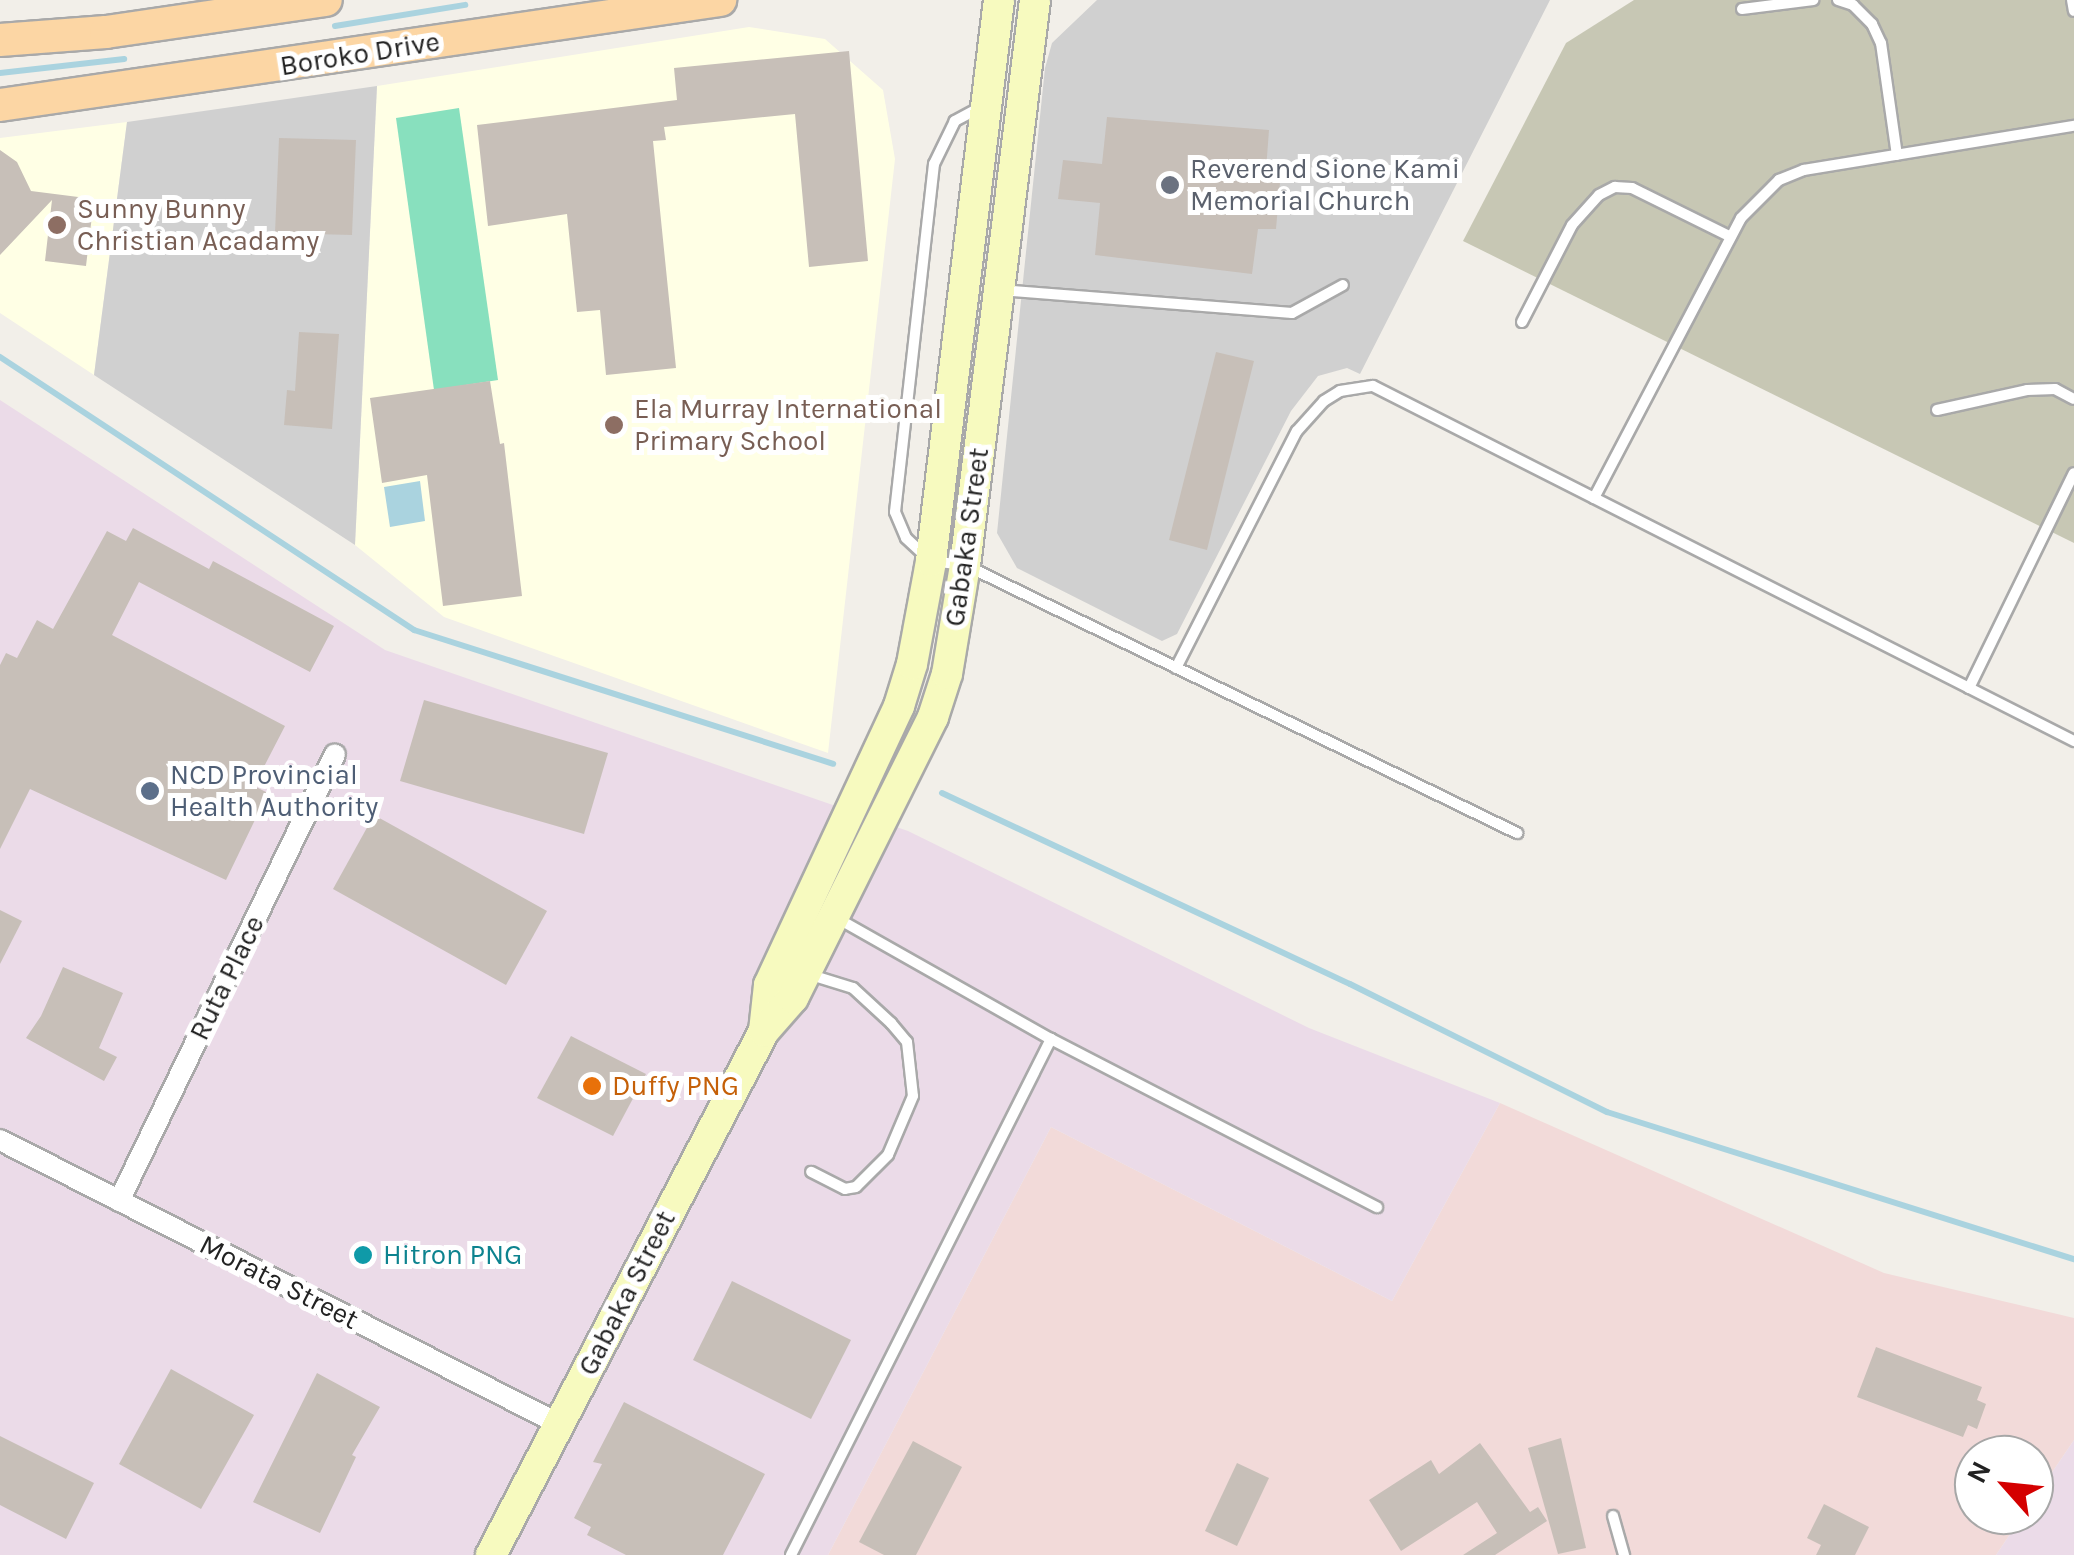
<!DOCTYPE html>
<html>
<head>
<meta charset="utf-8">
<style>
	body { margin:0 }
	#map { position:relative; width:2074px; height:1555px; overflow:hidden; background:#f2efe9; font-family:Karla,sans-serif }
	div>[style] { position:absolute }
	.commercial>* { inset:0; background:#f2dad9 }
	.industrial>* { inset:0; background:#ebdbe8 }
	.education>* { inset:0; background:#ffffe5 }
	.religious>* { inset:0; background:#d0d0d0 }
	.construction>* { inset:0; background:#c7c7b4 }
	.pitch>* { inset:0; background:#88e0be }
	.water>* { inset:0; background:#aad3df }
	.stream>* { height:6px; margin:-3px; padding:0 3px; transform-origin:3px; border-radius:3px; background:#aad3df }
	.building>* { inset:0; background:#c7bfb8 }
	.roads { filter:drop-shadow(2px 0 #a9a9a9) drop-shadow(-2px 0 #a9a9a9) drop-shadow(0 2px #a9a9a9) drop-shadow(0 -2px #a9a9a9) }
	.lane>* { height:10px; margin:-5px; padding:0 5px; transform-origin:5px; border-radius:5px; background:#fff }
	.street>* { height:20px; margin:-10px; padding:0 10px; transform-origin:10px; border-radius:10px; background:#fff }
	.secondary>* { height:30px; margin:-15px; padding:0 15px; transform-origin:15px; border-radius:15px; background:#f7fabf }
	.primary>* { height:32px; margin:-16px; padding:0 16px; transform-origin:16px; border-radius:16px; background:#fcd6a4 }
	.dots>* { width:28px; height:28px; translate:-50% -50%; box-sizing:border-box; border:5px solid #fff; border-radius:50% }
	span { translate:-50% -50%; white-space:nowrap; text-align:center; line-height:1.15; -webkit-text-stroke:10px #fff; paint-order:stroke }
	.street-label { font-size:28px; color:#222 }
	.worship-label { font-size:28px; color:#5b616d }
	.left { translate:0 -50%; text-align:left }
	.education-label { font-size:28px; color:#785e54 }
	.service-label { font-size:28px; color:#4e5e75 }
	.food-label { font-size:28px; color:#c56008 }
	.culture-label { font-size:28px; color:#0d838f }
	.north { position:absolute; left:1954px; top:1435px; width:100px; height:100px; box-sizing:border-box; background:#fff; border:2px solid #a7a7a7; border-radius:50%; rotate:297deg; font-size:28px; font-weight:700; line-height:40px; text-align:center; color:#222 }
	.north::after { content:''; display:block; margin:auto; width:35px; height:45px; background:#d40000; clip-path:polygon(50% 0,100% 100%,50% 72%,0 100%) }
</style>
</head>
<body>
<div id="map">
	<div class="commercial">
		<i style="clip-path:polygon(1500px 1103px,1884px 1273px,2074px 1318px,2074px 1440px,2034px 1499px,2034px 1455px,1974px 1455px,1974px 1515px,2023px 1515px,1996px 1555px,828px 1555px,1051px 1127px,1392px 1301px)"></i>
	</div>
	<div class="industrial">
		<i style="clip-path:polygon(0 400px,385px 650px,908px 831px,1309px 1028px,1500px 1103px,1392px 1301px,1051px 1127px,828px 1555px,0 1555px)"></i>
		<i style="clip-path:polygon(2074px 1440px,2074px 1555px,1996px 1555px,2023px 1515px,2034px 1515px,2034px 1499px)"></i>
	</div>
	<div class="education">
		<i style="clip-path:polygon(749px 27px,825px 39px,883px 90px,895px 159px,828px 753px,444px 617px,355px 545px,377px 86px)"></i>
		<i style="clip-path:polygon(127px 122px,94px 375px,0 313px,0 138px)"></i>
	</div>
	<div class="religious">
		<i style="clip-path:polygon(1097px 0,1550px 0,1360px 374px,1347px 368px,1318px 376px,1291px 411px,1177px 634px,1162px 641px,1017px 568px,997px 533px,1045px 68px,1052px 43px)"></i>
		<i style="clip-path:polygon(377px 86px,355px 545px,94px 375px,127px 122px)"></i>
	</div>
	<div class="construction">
		<i style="clip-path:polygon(1634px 0,2074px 0,2074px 543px,1463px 241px,1566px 43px)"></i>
	</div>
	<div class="pitch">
		<i style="clip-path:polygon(459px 108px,498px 380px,434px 390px,396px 118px)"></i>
	</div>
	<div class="water">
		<i style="clip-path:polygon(420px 481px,425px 521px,390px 527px,384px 487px)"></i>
	</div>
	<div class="stream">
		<i style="left:335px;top:26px;width:132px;rotate:-9.2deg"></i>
		<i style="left:0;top:73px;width:125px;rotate:-6.4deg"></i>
		<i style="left:0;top:357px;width:496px;rotate:33.4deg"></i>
		<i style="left:414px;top:630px;width:440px;rotate:17.7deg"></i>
		<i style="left:942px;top:793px;width:450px;rotate:25.1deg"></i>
		<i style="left:1350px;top:984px;width:287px;rotate:26.5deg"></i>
		<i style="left:1607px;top:1112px;width:490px;rotate:17.5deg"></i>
	</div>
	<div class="building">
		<i style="clip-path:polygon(849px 51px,868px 261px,809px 267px,795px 114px,664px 127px,666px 140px,653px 141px,676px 368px,606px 375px,600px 310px,577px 312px,567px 214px,488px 226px,477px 125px,677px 100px,674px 68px)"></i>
		<i style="clip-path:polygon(1107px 117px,1269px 130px,1266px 170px,1281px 171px,1276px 229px,1258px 229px,1252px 274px,1095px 255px,1100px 203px,1058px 199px,1063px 160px,1102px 164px)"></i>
		<i style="clip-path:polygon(279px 138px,356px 140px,352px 235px,275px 233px)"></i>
		<i style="clip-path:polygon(0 150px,17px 162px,31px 191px,94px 199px,86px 266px,45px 261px,52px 200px,0 255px)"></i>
		<i style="clip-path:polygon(299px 332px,339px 334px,332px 429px,284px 425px,287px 390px,295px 391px)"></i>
		<i style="clip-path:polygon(1216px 352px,1254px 361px,1207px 550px,1169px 540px)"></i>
		<i style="clip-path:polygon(490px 381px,500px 444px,504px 443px,522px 596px,443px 606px,427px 475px,382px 483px,370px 398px)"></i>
		<i style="clip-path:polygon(133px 528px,209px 569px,213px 561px,334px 626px,310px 672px,139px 582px,112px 635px,285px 726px,254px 786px,268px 793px,226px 880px,30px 789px,0 849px,0 665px,6px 653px,17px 658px,37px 620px,53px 629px,107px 531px,126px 541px)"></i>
		<i style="clip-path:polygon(424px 700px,608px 753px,584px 834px,400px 781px)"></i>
		<i style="clip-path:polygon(374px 815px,547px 911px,506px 985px,333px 889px)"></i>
		<i style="clip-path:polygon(0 910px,22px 921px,0 964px)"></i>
		<i style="clip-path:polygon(63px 967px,123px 993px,99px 1048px,117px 1057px,104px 1081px,26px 1038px,41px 1016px)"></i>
		<i style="clip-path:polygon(571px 1036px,646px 1074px,613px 1136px,537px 1098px)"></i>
		<i style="clip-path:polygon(732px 1281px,851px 1340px,811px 1419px,693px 1360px)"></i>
		<i style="clip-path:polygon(1876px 1347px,1982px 1387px,1977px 1400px,1986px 1404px,1977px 1429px,1968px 1425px,1963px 1437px,1857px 1397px)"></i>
		<i style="clip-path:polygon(171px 1369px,254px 1415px,201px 1509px,119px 1464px)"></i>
		<i style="clip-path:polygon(317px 1373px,380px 1407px,352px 1455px,356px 1457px,320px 1533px,253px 1502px)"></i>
		<i style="clip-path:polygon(624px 1402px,765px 1474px,723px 1555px,626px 1555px,587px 1535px,591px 1527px,574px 1518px,602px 1464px,593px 1462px)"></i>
		<i style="clip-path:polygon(0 1436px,94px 1483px,66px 1539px,0 1505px)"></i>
		<i style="clip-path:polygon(1561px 1438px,1586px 1548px,1558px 1554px,1528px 1448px)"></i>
		<i style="clip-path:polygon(913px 1441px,962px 1467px,916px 1555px,884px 1555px,859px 1542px)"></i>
		<i style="clip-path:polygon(1480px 1443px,1530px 1512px,1538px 1507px,1547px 1521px,1495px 1555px,1463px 1555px,1497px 1533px,1477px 1502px,1401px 1551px,1369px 1500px,1431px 1460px,1439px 1474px)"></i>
		<i style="clip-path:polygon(1237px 1463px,1269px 1478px,1237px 1546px,1205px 1531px)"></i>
		<i style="clip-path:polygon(1824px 1504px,1869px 1527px,1855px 1555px,1816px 1555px,1821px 1545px,1807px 1538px)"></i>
	</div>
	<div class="roads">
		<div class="lane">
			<i style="left:1838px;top:0;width:16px;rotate:18deg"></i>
			<i style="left:1853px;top:5px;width:27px;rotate:45deg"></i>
			<i style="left:1872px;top:24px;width:21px;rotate:65deg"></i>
			<i style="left:1881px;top:43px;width:113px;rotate:81.9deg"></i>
			<i style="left:2072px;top:0;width:11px;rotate:80deg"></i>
			<i style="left:1742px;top:9px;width:72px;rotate:-7.2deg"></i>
			<i style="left:981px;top:107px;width:30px;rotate:152deg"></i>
			<i style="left:955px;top:121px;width:48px;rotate:116deg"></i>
			<i style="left:934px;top:164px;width:350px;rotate:96.4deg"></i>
			<i style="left:895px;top:512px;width:28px;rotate:67deg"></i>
			<i style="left:906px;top:538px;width:34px;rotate:43deg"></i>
			<i style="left:931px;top:561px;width:34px;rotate:7deg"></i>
			<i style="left:965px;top:565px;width:614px;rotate:25.9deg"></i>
			<i style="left:1000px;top:290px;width:293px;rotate:4.5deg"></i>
			<i style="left:1292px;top:313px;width:58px;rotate:-28.8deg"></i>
			<i style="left:1522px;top:322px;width:109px;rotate:-62.7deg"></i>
			<i style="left:1572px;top:225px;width:40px;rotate:-48deg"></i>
			<i style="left:1599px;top:195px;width:18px;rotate:-27deg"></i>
			<i style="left:1615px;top:187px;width:17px;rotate:3deg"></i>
			<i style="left:1632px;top:188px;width:110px;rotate:26.3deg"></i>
			<i style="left:1937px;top:410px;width:92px;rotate:-12.5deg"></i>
			<i style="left:2027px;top:390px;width:28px;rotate:-2deg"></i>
			<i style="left:2055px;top:389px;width:21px;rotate:28deg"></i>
			<i style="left:1594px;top:498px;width:316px;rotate:-62.3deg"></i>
			<i style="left:1741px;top:218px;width:54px;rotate:-45deg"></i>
			<i style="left:1779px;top:180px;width:27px;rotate:-22deg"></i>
			<i style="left:1804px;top:170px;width:274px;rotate:-9.3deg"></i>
			<i style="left:1176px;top:668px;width:266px;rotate:-63deg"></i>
			<i style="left:1297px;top:431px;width:40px;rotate:-48deg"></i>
			<i style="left:1324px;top:401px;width:19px;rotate:-32deg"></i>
			<i style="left:1340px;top:391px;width:33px;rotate:-9deg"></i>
			<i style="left:1373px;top:386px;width:786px;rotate:26.86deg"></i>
			<i style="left:1969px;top:688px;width:239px;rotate:-64deg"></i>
			<i style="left:835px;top:917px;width:248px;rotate:29.5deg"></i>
			<i style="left:1051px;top:1039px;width:367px;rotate:27.3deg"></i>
			<i style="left:811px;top:975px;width:44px;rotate:17.2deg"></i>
			<i style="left:853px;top:988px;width:52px;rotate:42.6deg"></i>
			<i style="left:891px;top:1023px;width:25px;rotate:50deg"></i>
			<i style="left:907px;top:1042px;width:54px;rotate:83.7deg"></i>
			<i style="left:913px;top:1096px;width:64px;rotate:113deg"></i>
			<i style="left:888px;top:1155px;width:45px;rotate:135deg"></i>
			<i style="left:856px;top:1187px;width:11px;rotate:170deg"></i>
			<i style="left:845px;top:1189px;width:38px;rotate:-153deg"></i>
			<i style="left:1613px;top:1516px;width:41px;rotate:74.2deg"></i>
			<i style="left:791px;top:1555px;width:578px;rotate:-63.26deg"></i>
		</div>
		<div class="street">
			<i style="left:0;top:1140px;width:627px;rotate:26.93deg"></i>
			<i style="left:119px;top:1201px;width:496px;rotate:-64.2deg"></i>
		</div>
		<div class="secondary">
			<i style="left:764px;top:1031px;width:46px;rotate:-83.8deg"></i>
			<i style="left:769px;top:985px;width:308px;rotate:-65deg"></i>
			<i style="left:899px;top:706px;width:44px;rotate:-72.8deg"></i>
			<i style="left:912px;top:664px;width:105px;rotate:-79.5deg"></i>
			<i style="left:931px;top:561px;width:565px;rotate:-83.09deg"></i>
			<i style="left:491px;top:1555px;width:591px;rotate:-62.48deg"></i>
			<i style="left:764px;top:1031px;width:44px;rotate:-48.7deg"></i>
			<i style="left:793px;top:998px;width:314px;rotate:-63.5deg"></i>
			<i style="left:933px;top:717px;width:45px;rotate:-72deg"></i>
			<i style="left:947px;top:674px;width:110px;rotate:-80.6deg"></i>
			<i style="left:965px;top:565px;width:569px;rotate:-82.94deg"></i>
		</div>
		<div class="primary">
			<i style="left:0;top:40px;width:106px;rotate:-4.3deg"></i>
			<i style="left:106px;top:32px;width:222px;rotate:-8.3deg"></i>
			<i style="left:0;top:105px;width:728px;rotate:-8.3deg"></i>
		</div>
	</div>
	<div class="dots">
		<i style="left:1170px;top:185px;background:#6b7280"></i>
		<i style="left:57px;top:225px;background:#8d6e63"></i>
		<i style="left:614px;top:425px;background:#8d6e63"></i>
		<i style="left:150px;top:791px;background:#5c6f8a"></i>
		<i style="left:592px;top:1086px;background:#e8710a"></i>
		<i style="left:363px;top:1255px;background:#0f9aa8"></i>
	</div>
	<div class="street-label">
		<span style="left:360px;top:54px;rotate:-9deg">Boroko Drive</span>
		<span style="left:967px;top:537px;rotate:-82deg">Gabaka Street</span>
		<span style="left:227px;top:978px;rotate:-64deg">Ruta Place</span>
		<span style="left:279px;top:1282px;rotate:27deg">Morata Street</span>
		<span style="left:627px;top:1293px;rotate:-63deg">Gabaka Street</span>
	</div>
	<div class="worship-label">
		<span class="left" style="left:1190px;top:185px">Reverend Sione Kami<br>Memorial Church</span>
	</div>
	<div class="education-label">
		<span class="left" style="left:77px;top:225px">Sunny Bunny<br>Christian Acadamy</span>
		<span class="left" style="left:634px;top:425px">Ela Murray International<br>Primary School</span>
	</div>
	<div class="service-label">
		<span class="left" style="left:170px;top:791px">NCD Provincial<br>Health Authority</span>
	</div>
	<div class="food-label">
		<span class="left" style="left:612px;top:1086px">Duffy PNG</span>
	</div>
	<div class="culture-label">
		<span class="left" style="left:383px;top:1255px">Hitron PNG</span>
	</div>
	<div class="north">N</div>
</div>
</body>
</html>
